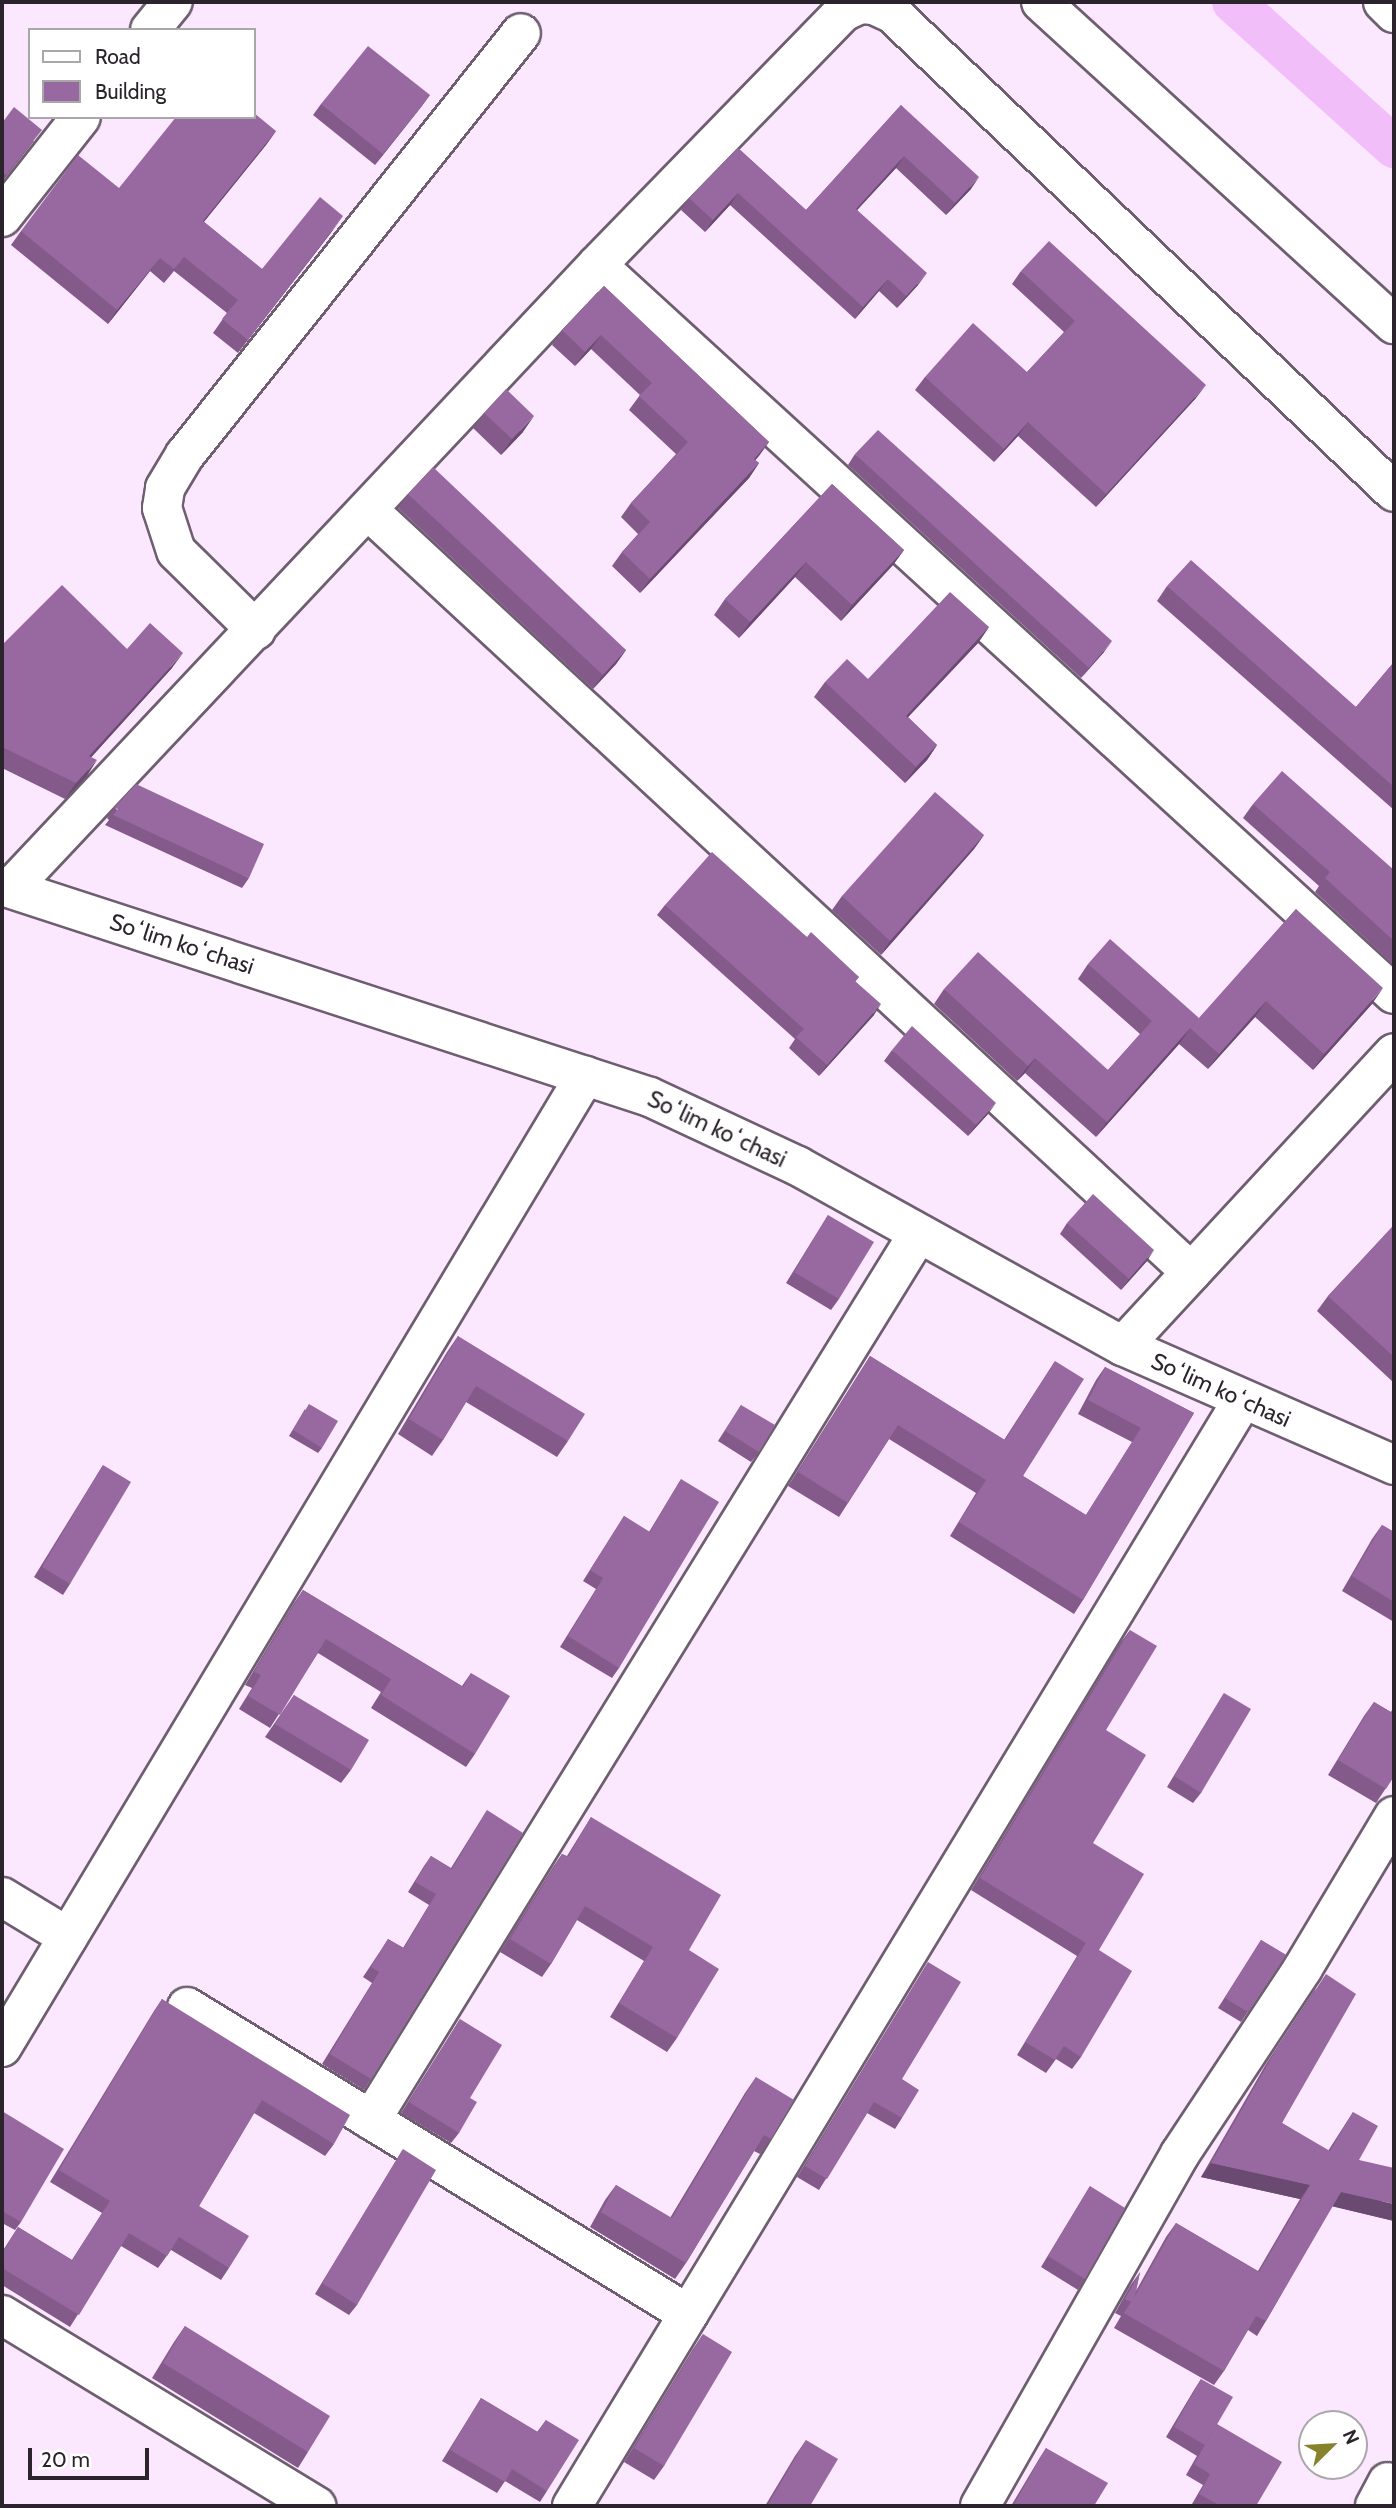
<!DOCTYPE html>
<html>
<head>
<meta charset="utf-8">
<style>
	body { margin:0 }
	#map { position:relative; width:1396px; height:2508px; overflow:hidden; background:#fbe8fe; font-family:Cabin,sans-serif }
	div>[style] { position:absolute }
	.canal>* { height:42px; margin:-21px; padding:0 21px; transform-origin:21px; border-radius:21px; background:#f1befa }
	.roads { filter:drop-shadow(2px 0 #6e5e70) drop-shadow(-2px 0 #6e5e70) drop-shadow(0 2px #6e5e70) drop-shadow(0 -2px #6e5e70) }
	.minor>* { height:38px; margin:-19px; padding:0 19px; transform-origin:19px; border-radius:19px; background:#fff }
	.wall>* { inset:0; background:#835a8a }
	.shaded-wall>* { inset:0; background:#6a4a70 }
	.building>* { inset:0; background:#9869a0 }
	span { translate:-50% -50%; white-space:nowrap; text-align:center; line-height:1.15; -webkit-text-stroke:5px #fff; paint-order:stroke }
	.street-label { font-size:23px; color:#2b242c }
	.frame { position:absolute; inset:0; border:4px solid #2b242c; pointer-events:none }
	.legend { position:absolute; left:28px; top:28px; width:228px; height:91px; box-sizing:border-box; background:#fff; border:2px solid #aaa7ab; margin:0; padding:9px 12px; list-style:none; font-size:21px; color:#2b242c }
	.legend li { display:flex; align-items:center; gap:14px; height:35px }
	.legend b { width:35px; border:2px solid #aaa7ab }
	.north { position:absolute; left:1298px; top:2410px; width:70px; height:70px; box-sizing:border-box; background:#fff; border:2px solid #aaa7ab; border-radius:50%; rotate:66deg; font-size:19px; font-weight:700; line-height:28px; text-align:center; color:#2b242c }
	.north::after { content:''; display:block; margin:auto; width:24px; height:32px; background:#86832c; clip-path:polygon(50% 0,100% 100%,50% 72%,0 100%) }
	.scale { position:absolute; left:28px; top:2448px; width:121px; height:32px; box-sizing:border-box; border:4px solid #2b242c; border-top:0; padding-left:9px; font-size:21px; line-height:24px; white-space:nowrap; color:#2b242c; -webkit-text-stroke:5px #fff; paint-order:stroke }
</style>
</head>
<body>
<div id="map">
	<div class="canal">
		<i style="left:1233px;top:2px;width:217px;rotate:42deg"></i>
	</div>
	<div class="roads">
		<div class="minor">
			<i style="left:1041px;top:2px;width:478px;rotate:42.4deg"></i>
			<i style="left:1383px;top:2px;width:16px;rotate:45deg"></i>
			<i style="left:150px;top:30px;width:36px;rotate:-51deg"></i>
			<i style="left:2px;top:217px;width:127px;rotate:-51.7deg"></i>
			<i style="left:597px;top:265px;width:1080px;rotate:42.45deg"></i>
			<i style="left:368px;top:510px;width:1122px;rotate:42.8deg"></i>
			<i style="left:256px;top:630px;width:112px;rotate:-135.4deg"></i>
			<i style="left:176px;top:551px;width:45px;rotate:-108deg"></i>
			<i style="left:162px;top:508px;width:20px;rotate:-81deg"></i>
			<i style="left:165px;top:488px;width:39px;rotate:-59deg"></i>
			<i style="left:185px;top:455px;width:539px;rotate:-51.47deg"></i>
			<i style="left:2px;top:886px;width:681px;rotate:18.04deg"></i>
			<i style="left:650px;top:1097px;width:163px;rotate:25deg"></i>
			<i style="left:798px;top:1166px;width:372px;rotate:29deg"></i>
			<i style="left:1123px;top:1346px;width:296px;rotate:23.7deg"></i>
			<i style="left:11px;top:888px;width:855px;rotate:-46.75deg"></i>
			<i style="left:597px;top:265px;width:353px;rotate:-45.8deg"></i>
			<i style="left:843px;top:12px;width:19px;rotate:-25deg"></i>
			<i style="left:860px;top:4px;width:14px;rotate:4deg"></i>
			<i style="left:874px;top:5px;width:21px;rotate:25deg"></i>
			<i style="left:893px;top:14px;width:692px;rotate:43.65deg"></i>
			<i style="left:1123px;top:1346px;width:399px;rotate:-47.2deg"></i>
			<i style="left:2px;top:1897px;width:77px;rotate:31.2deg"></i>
			<i style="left:187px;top:2007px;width:588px;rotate:31.5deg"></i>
			<i style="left:2px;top:2047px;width:1133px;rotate:-59.02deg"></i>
			<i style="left:371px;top:2120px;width:1041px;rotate:-58.31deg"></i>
			<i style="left:2px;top:2315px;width:368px;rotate:31.3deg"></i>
			<i style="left:572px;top:2506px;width:1292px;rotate:-58.77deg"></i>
			<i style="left:980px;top:2506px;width:405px;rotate:-60.4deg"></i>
			<i style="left:1180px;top:2154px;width:223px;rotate:-56.5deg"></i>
			<i style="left:1303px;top:1968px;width:177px;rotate:-59.1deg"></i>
			<i style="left:1375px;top:2506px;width:27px;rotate:-62deg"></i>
		</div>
	</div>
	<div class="wall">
		<i style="clip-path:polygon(430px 95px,375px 165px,313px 115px,321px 104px)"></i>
		<i style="clip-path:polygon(901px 105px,971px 189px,946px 215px,896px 168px,857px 210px,918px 285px,897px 308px,879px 291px,855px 319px,730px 205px,705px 232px,681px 210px,689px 198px,738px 148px,806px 210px)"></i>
		<i style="clip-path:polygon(2px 123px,34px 141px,2px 182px)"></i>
		<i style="clip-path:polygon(276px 131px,266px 145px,204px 222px,262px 269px,333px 230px,238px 353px,213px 333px,227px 313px,174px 271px,164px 283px,150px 271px,108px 324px,11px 245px,21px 231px,119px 188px)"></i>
		<i style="clip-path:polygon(1021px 271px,1196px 398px,1096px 507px,1018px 436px,994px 462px,915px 390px,925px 377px,1027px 372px,1064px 332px,1012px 284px)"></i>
		<i style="clip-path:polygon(604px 286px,769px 442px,755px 460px,759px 463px,749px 478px,640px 593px,612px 566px,622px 552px,638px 534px,621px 517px,631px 503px,676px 454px,629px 410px,640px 395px,591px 349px,575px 366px,552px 345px,562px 330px)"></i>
		<i style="clip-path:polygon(484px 413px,523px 432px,501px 455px,473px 428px)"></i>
		<i style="clip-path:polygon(855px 454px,1104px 652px,1081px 678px,848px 465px)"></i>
		<i style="clip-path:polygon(832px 484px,904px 550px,893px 565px,841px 621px,795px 577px,739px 638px,714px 615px,725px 599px)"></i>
		<i style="clip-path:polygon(408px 494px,626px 650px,616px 664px,593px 689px,398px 508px)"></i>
		<i style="clip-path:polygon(1167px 586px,1356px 707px,1394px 662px,1394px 810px,1157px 601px)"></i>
		<i style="clip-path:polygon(989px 627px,978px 643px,908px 717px,937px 745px,927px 760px,905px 783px,814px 697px,825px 682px,868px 679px)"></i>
		<i style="clip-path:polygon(2px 645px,127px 649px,172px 668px,91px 757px,87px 776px,65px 799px,2px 768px)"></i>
		<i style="clip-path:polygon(1253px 804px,1394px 870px,1394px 965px,1315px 892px,1319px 886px,1243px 818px)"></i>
		<i style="clip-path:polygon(114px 808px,249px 878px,242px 888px,105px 825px,109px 820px,107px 818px)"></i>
		<i style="clip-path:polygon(984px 835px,974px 849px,881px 955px,832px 910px,842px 896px)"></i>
		<i style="clip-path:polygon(665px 905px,807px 937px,859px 977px,855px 982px,874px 1015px,819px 1076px,789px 1048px,795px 1039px,657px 915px)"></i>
		<i style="clip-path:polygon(1296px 909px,1372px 1004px,1313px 1070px,1255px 1017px,1208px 1069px,1179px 1044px,1180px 1043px,1096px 1137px,1025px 1073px,1017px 1081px,934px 1004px,944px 989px,1108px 1070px,1140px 1034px,1078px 979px,1088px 964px,1199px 1019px)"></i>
		<i style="clip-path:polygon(892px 1050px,988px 1114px,968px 1136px,884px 1061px)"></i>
		<i style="clip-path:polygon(828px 1215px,839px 1299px,831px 1310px,786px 1283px)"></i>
		<i style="clip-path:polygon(1067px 1223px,1147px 1261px,1121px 1290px,1060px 1234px)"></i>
		<i style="clip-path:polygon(1394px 1225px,1394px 1383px,1317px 1311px,1328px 1296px)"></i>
		<i style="clip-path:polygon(458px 1336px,568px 1441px,557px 1457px,466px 1402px,443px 1440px,432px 1456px,398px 1434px,447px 1352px)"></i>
		<i style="clip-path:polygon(870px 1356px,1004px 1440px,1055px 1361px,1023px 1476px,1086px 1515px,1132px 1442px,1078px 1414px,1096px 1380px,1105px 1367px,1194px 1413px,1083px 1600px,1074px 1614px,950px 1536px,976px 1493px,889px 1439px,839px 1517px,788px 1486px)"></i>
		<i style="clip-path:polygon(741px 1405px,759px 1452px,751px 1462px,718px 1441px)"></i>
		<i style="clip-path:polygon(305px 1409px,322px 1448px,318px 1453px,289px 1436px)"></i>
		<i style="clip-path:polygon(103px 1465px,70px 1584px,63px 1595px,34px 1577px)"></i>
		<i style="clip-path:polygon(681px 1479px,619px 1668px,612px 1678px,560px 1647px,596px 1589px,583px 1581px,624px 1516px,649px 1532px)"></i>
		<i style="clip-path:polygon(1382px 1525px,1394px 1532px,1394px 1622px,1342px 1591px,1372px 1539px)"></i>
		<i style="clip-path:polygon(303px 1590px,462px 1686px,471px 1673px,475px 1754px,466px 1767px,371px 1708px,381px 1692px,318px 1653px,270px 1728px,239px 1709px,252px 1688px,245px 1685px,294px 1603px)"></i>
		<i style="clip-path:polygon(1130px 1630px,1106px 1730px,1093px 1843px,1099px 1950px,1081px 2057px,1072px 2069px,1056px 2059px,1046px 2073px,1017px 2055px,1077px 1956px,971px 1890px,1121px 1642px)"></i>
		<i style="clip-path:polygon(1224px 1693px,1201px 1793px,1193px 1803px,1167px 1787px)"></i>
		<i style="clip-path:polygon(294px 1695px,351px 1770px,341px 1783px,265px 1737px)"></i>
		<i style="clip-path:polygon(1374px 1702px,1391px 1712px,1394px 1706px,1394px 1776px,1376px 1803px,1328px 1775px,1364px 1716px)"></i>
		<i style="clip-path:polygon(487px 1810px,371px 2079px,364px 2090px,322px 2064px,372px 1983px,363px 1977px,381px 1950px,388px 1939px,403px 1948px,429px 1905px,408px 1892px,424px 1866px,431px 1856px,451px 1868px)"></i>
		<i style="clip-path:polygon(591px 1817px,689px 1950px,677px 2038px,667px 2052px,610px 2017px,644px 1961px,577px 1920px,551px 1964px,542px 1977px,500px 1952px,553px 1867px,562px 1854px,567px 1856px)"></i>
		<i style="clip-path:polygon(1261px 1940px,1286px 1955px,1241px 2022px,1218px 2008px)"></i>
		<i style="clip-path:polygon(928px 1962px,902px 2079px,902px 2118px,895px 2129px,867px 2113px,819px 2190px,797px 2177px)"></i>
		<i style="clip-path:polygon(1316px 1988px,1282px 2123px,1328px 2151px,1353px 2112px,1359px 2160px,1394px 2221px,1332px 2206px,1266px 2321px,1257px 2336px,1248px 2330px,1224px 2371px,1214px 2385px,1114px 2328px,1121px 2316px,1115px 2313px,1130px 2286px,1140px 2272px,1136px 2291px,1166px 2237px,1176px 2223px,1258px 2271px,1300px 2199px,1201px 2177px,1266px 2064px)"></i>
		<i style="clip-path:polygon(162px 1999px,334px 2144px,325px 2156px,254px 2113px,199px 2206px,229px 2268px,221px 2280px,171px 2250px,158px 2268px,121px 2246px,70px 2327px,2px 2285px,2px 2252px,18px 2227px,72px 2260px,102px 2213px,50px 2182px,154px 2011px)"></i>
		<i style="clip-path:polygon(460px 2019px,470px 2098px,459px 2133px,451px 2143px,401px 2113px)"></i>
		<i style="clip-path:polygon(756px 2077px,771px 2139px,760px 2154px,754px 2151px,686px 2263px,675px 2279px,590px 2227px,605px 2200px,616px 2185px,670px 2218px,745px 2093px)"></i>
		<i style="clip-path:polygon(2px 2111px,21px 2222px,15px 2230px,2px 2223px)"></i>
		<i style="clip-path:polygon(403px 2149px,357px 2305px,349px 2315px,315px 2294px)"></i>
		<i style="clip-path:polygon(1090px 2186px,1085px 2279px,1078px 2290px,1041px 2267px)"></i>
		<i style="clip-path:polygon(185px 2326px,308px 2452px,298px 2468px,152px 2378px,174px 2342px)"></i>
		<i style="clip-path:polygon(703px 2334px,664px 2466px,654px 2480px,624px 2462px,693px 2349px)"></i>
		<i style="clip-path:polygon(1201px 2379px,1217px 2424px,1256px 2506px,1195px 2506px,1192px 2504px,1203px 2485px,1186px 2475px,1198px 2454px,1197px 2456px,1166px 2437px,1194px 2390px)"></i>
		<i style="clip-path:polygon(481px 2398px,537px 2432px,546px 2420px,547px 2491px,540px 2502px,505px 2481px,497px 2493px,442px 2461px)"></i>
		<i style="clip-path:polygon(806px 2440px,810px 2506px,765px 2506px,795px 2456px)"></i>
		<i style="clip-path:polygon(1046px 2448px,1094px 2506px,1011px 2506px,1039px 2459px)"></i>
	</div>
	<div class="shaded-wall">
		<i style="clip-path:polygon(430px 95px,422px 106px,375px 165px,383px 154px)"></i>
		<i style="clip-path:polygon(276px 131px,266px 145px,193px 235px,203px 221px)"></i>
		<i style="clip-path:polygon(904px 156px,896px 168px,847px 221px,856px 209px)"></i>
		<i style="clip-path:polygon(979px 177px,971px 189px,946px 215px,955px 203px)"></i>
		<i style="clip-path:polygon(738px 193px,730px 205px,705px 232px,713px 220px)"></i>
		<i style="clip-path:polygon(343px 216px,333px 230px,238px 353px,248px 340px)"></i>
		<i style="clip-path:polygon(160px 258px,150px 271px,108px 324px,117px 310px)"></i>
		<i style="clip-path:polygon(927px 273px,918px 285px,897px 308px,906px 296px)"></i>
		<i style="clip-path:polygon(888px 279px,879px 291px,855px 319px,863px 307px)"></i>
		<i style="clip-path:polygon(601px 335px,591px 349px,575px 366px,585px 352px)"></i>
		<i style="clip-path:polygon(1206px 385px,1196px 398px,1096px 507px,1106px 494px)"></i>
		<i style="clip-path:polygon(534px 416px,523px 432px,501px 455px,512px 439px)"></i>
		<i style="clip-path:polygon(1028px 422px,1018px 436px,994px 462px,1004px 449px)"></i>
		<i style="clip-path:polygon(769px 442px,759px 456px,744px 473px,754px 459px)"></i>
		<i style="clip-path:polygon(759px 463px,749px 478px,640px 593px,650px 579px)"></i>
		<i style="clip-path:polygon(904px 550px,893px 565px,841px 621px,852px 605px)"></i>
		<i style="clip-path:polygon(806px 562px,795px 577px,739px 638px,750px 622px)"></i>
		<i style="clip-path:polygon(989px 627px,978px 643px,895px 731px,906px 716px)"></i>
		<i style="clip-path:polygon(1112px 641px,1104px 652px,1081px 678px,1089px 668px)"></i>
		<i style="clip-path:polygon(626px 650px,616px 664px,593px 689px,603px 675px)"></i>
		<i style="clip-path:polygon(183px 653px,172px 668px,78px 772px,89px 756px)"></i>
		<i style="clip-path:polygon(937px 745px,927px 760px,905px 783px,916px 767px)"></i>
		<i style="clip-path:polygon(97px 760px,87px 776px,65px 799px,76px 783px)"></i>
		<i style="clip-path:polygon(984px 835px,974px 849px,881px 955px,890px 941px)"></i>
		<i style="clip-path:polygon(1383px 988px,1372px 1004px,1313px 1070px,1324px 1054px)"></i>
		<i style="clip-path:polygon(1266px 1001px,1255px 1017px,1208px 1069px,1219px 1054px)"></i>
		<i style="clip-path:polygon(881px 1004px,874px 1015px,819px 1076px,827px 1065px)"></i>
		<i style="clip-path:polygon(1190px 1028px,1180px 1043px,1096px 1137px,1107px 1122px)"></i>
		<i style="clip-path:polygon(1035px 1058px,1025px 1073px,1017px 1081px,1028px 1066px)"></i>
		<i style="clip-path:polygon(996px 1103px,988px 1114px,968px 1136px,976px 1125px)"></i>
		<i style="clip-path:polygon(1154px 1250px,1147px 1261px,1121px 1290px,1129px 1279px)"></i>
		<i style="clip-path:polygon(1211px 2163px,1310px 2185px,1300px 2199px,1201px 2177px)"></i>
		<i style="clip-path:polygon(1341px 2192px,1394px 2204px,1394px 2221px,1331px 2206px)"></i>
	</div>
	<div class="building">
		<i style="clip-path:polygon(368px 46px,430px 95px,383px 154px,321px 104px)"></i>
		<i style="clip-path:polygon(901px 105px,979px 177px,955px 203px,904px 156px,856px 209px,927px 273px,906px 296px,888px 279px,863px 307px,738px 193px,713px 220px,689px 198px,738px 148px,806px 210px)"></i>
		<i style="clip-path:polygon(14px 107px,42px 130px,6px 175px,2px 172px,2px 123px)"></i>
		<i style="clip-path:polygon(254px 113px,276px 131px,203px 221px,262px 269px,320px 197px,343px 216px,248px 340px,222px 319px,238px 300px,184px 257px,174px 269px,160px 258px,117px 310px,21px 231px,78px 155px,119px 188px,176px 117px,254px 117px)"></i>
		<i style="clip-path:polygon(1049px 241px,1206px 385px,1106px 494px,1028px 422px,1004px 449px,925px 377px,973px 323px,1027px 372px,1075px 321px,1021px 271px)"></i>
		<i style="clip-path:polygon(604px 286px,769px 442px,754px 459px,759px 463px,650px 579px,622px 552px,650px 522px,631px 503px,688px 442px,639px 396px,652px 383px,601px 335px,585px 352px,562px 330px)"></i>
		<i style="clip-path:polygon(506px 389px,534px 416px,512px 439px,484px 413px)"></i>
		<i style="clip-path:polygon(878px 430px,1112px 641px,1089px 668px,855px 454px)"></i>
		<i style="clip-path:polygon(433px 467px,626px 650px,603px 675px,408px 494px)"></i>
		<i style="clip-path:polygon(832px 484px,904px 550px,852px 605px,806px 562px,750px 622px,725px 599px)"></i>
		<i style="clip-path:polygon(1191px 560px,1356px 707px,1394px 662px,1394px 787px,1167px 586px)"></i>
		<i style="clip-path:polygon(62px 585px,127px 649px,150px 623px,183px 653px,89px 756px,97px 760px,76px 783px,2px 747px,2px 645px)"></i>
		<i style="clip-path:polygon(950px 592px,989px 627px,906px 716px,937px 745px,916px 767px,825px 682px,847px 659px,868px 679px)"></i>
		<i style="clip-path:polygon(1282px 771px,1394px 870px,1394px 941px,1325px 878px,1330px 872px,1253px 804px)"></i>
		<i style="clip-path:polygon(136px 784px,264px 844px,249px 878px,113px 815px,118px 809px,114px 808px)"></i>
		<i style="clip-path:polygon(935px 792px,984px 835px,890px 941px,842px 896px)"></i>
		<i style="clip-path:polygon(712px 852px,807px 937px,811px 932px,859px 977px,855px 981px,881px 1004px,827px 1065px,796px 1037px,804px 1029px,665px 905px)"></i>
		<i style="clip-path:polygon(1296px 909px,1383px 988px,1324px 1054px,1266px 1001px,1219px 1054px,1190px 1028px)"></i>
		<i style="clip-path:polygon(1110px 939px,1199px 1018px,1107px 1122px,1035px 1058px,1028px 1066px,944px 989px,978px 952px,1108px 1070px,1152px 1021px,1088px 964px)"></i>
		<i style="clip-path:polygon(912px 1026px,996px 1103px,976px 1125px,892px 1050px)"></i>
		<i style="clip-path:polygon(1093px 1194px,1154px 1250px,1129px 1279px,1067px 1223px)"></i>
		<i style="clip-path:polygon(828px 1215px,874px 1242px,839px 1299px,794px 1272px)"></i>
		<i style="clip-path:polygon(1394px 1225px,1394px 1357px,1328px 1296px)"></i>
		<i style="clip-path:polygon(458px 1336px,585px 1414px,568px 1441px,476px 1386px,443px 1440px,409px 1419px)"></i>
		<i style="clip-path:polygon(870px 1356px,1005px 1440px,1055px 1361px,1084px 1379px,1023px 1476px,1086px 1515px,1141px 1428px,1088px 1400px,1105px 1367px,1194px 1413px,1083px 1600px,959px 1522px,986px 1480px,898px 1425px,848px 1503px,798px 1472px)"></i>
		<i style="clip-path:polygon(309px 1404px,338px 1421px,322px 1448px,293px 1430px)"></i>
		<i style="clip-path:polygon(741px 1405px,775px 1425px,759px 1452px,725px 1431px)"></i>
		<i style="clip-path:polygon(103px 1465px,131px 1482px,70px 1584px,42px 1567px)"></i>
		<i style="clip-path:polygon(681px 1479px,719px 1502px,619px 1668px,568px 1636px,603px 1578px,590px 1570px,624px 1516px,650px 1532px)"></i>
		<i style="clip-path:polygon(1382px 1525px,1394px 1532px,1394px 1602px,1352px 1576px)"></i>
		<i style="clip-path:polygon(303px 1590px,463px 1687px,471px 1673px,510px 1696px,475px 1754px,381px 1695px,391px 1679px,326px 1639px,280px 1715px,248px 1696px,261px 1675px,254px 1672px)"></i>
		<i style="clip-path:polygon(1130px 1630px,1157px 1646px,1106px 1730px,1146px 1755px,1093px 1843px,1144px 1874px,1099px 1950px,1132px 1971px,1081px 2057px,1064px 2046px,1055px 2060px,1025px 2042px,1086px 1943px,980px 1878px)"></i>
		<i style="clip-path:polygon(1224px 1693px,1251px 1709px,1201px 1793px,1174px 1776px)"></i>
		<i style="clip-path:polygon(294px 1695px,369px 1740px,351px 1770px,275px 1724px)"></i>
		<i style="clip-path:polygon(1374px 1702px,1392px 1713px,1394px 1709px,1394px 1776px,1386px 1789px,1338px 1760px)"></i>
		<i style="clip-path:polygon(487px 1810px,523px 1833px,371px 2079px,330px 2054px,379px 1972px,371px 1967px,388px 1939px,404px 1948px,436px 1894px,415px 1882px,431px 1856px,452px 1869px)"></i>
		<i style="clip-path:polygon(591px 1817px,721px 1895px,689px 1950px,719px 1969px,677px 2038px,619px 2003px,653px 1947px,585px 1906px,551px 1964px,510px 1939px,562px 1854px,568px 1857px)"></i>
		<i style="clip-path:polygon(1261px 1940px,1286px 1955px,1248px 2012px,1225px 1998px)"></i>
		<i style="clip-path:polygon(928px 1962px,961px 1982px,902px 2079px,919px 2090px,902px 2118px,874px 2102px,827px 2179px,805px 2166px)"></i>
		<i style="clip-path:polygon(1326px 1974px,1356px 1994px,1282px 2123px,1330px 2151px,1353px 2112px,1378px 2126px,1359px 2160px,1394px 2168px,1394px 2204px,1341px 2192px,1266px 2321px,1256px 2316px,1224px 2371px,1124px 2313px,1131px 2302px,1125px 2299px,1140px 2272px,1135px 2296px,1176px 2223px,1259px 2272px,1310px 2185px,1211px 2163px,1276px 2050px)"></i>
		<i style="clip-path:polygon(162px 1999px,350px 2115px,334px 2144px,262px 2100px,199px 2206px,249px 2236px,229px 2268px,179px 2237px,167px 2256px,129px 2233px,79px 2315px,2px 2268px,2px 2254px,18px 2227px,72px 2260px,110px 2201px,59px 2170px)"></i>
		<i style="clip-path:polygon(460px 2019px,502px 2045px,470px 2098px,477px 2102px,459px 2133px,409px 2102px)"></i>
		<i style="clip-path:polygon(756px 2077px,794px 2100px,771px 2139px,764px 2135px,686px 2263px,601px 2212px,616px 2185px,672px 2218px)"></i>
		<i style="clip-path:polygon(2px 2111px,64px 2149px,21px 2222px,2px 2211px)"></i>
		<i style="clip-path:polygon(403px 2149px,436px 2170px,357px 2305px,322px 2283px)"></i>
		<i style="clip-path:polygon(1090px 2186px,1125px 2208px,1085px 2279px,1048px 2256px)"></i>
		<i style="clip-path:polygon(185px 2326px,330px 2416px,308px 2452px,163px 2363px)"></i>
		<i style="clip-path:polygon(703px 2334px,732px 2352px,664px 2466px,634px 2448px)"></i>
		<i style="clip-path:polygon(1201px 2379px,1233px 2397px,1205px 2445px,1174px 2427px)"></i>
		<i style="clip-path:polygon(481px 2398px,538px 2432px,546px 2420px,579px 2440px,547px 2491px,512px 2469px,505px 2482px,450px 2450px)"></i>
		<i style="clip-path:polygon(1217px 2424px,1282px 2462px,1256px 2506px,1221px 2506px,1199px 2494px,1210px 2474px,1194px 2464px)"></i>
		<i style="clip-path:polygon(806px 2440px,838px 2459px,810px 2506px,767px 2506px)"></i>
		<i style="clip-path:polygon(1046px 2448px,1108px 2483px,1094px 2506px,1013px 2506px)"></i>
	</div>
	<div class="street-label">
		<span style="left:182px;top:944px;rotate:18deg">Soʻlim koʻchasi</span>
		<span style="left:717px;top:1129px;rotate:25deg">Soʻlim koʻchasi</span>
		<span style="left:1221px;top:1390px;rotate:24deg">Soʻlim koʻchasi</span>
	</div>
	<div class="frame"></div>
	<ul class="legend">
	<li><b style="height:9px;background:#fff"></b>Road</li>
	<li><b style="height:19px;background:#9869a0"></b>Building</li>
	</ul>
	<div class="north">N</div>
	<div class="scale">20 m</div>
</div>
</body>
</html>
